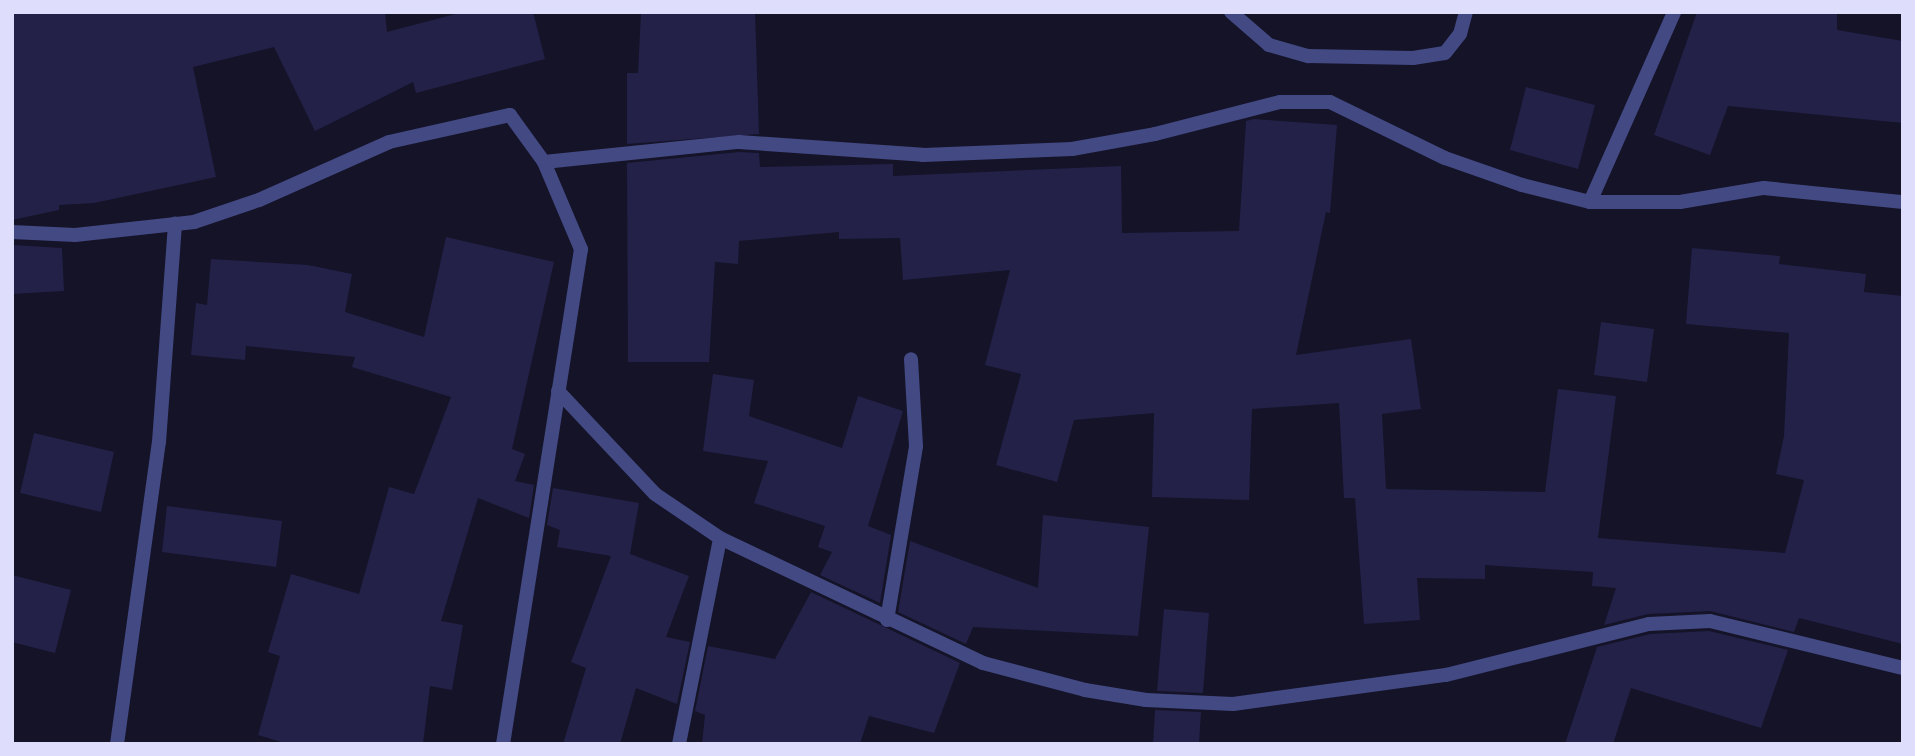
<!DOCTYPE html>
<html>
<head>
<meta charset="utf-8">
<style>
	body { margin:0 }
	#map { position:relative; width:1915px; height:756px; overflow:hidden; background:#141328; font-family:Poppins,sans-serif }
	div>[style] { position:absolute }
	.building>* { inset:0; background:#232147 }
	.minor>* { height:14px; margin:-7px; padding:0 7px; transform-origin:7px; border-radius:7px; background:#434983 }
	span { translate:-50% -50%; white-space:nowrap; text-align:center; line-height:1.15; -webkit-text-stroke:7px #141328; paint-order:stroke }
	.frame { position:absolute; inset:0; border:14px solid #dedefc; pointer-events:none }
</style>
</head>
<body>
<div id="map">
	<div class="building">
		<i style="clip-path:polygon(12px 12px,385px 12px,387px 32px,463px 12px,533px 12px,545px 59px,416px 93px,413px 82px,315px 131px,274px 47px,193px 67px,216px 177px,94px 203px,59px 205px,59px 210px,12px 220px)"></i>
		<i style="clip-path:polygon(641px 12px,755px 12px,759px 134px,627px 144px,627px 73px,638px 73px)"></i>
		<i style="clip-path:polygon(1697px 12px,1837px 12px,1837px 30px,1903px 41px,1903px 123px,1728px 106px,1710px 155px,1654px 135px)"></i>
		<i style="clip-path:polygon(1526px 87px,1595px 105px,1578px 169px,1510px 150px)"></i>
		<i style="clip-path:polygon(1254px 119px,1337px 125px,1330px 213px,1326px 212px,1296px 355px,1411px 339px,1421px 409px,1382px 414px,1386px 489px,1545px 492px,1558px 389px,1616px 396px,1598px 538px,1785px 553px,1804px 480px,1776px 474px,1784px 436px,1789px 333px,1686px 324px,1692px 248px,1780px 256px,1779px 264px,1866px 274px,1864px 292px,1903px 296px,1903px 644px,1799px 618px,1794px 632px,1710px 611px,1648px 614px,1604px 625px,1616px 588px,1592px 586px,1593px 572px,1485px 565px,1485px 579px,1417px 578px,1420px 620px,1364px 624px,1355px 498px,1344px 498px,1339px 403px,1252px 409px,1249px 500px,1152px 497px,1154px 413px,1074px 420px,1057px 482px,996px 465px,1021px 374px,985px 365px,1010px 270px,903px 280px,900px 238px,839px 239px,839px 232px,739px 241px,738px 264px,715px 262px,709px 362px,628px 362px,627px 163px,739px 152px,759px 153px,760px 167px,893px 164px,893px 176px,1121px 166px,1122px 233px,1239px 231px,1246px 121px)"></i>
		<i style="clip-path:polygon(446px 237px,554px 262px,512px 449px,525px 454px,515px 481px,534px 485px,529px 518px,478px 498px,441px 621px,463px 625px,452px 690px,430px 686px,423px 744px,288px 744px,258px 735px,280px 656px,268px 652px,291px 574px,359px 594px,389px 487px,414px 494px,451px 397px,352px 367px,355px 357px,246px 346px,245px 360px,191px 355px,196px 303px,207px 305px,211px 259px,308px 265px,352px 274px,345px 312px,424px 337px)"></i>
		<i style="clip-path:polygon(12px 245px,62px 248px,64px 291px,12px 294px)"></i>
		<i style="clip-path:polygon(1601px 322px,1654px 329px,1647px 382px,1594px 375px)"></i>
		<i style="clip-path:polygon(713px 374px,754px 380px,749px 416px,842px 448px,858px 396px,903px 411px,868px 526px,891px 535px,880px 603px,820px 575px,832px 552px,818px 547px,825px 526px,754px 503px,768px 461px,703px 451px)"></i>
		<i style="clip-path:polygon(34px 433px,114px 452px,101px 512px,20px 493px)"></i>
		<i style="clip-path:polygon(553px 488px,639px 503px,630px 554px,689px 576px,666px 637px,690px 642px,677px 704px,636px 688px,620px 744px,563px 744px,586px 668px,571px 662px,611px 556px,557px 547px,560px 530px,547px 525px)"></i>
		<i style="clip-path:polygon(167px 506px,282px 521px,276px 567px,162px 552px)"></i>
		<i style="clip-path:polygon(1043px 515px,1149px 527px,1138px 636px,973px 627px,966px 644px,898px 612px,910px 541px,1038px 588px)"></i>
		<i style="clip-path:polygon(12px 575px,71px 590px,55px 653px,12px 642px)"></i>
		<i style="clip-path:polygon(811px 592px,960px 663px,934px 733px,869px 716px,860px 744px,702px 744px,705px 715px,695px 711px,708px 646px,775px 659px)"></i>
		<i style="clip-path:polygon(1164px 609px,1209px 613px,1203px 693px,1157px 691px)"></i>
		<i style="clip-path:polygon(1709px 631px,1788px 650px,1761px 728px,1631px 688px,1613px 744px,1565px 744px,1597px 647px,1650px 634px)"></i>
		<i style="clip-path:polygon(1155px 710px,1201px 712px,1199px 744px,1153px 744px)"></i>
	</div>
	<div class="minor">
		<i style="left:1231px;top:12px;width:50px;rotate:41deg"></i>
		<i style="left:1269px;top:45px;width:41px;rotate:15.8deg"></i>
		<i style="left:1308px;top:56px;width:105px;rotate:1.1deg"></i>
		<i style="left:1413px;top:58px;width:32px;rotate:-9deg"></i>
		<i style="left:1445px;top:53px;width:24px;rotate:-52deg"></i>
		<i style="left:1460px;top:34px;width:23px;rotate:-75deg"></i>
		<i style="left:544px;top:162px;width:196px;rotate:-5.9deg"></i>
		<i style="left:739px;top:142px;width:184px;rotate:4deg"></i>
		<i style="left:923px;top:155px;width:149px;rotate:-2.3deg"></i>
		<i style="left:1072px;top:149px;width:84px;rotate:-10.2deg"></i>
		<i style="left:1155px;top:134px;width:129px;rotate:-14.4deg"></i>
		<i style="left:1280px;top:102px;width:50px"></i>
		<i style="left:1330px;top:102px;width:128px;rotate:26deg"></i>
		<i style="left:1445px;top:158px;width:82px;rotate:19.3deg"></i>
		<i style="left:1522px;top:185px;width:70px;rotate:14deg"></i>
		<i style="left:1590px;top:202px;width:90px"></i>
		<i style="left:1680px;top:202px;width:85px;rotate:-9.5deg"></i>
		<i style="left:1764px;top:188px;width:140px;rotate:5.8deg"></i>
		<i style="left:1590px;top:202px;width:208px;rotate:-66.1deg"></i>
		<i style="left:12px;top:232px;width:63px;rotate:2.7deg"></i>
		<i style="left:75px;top:235px;width:120px;rotate:-6.2deg"></i>
		<i style="left:194px;top:222px;width:69px;rotate:-18.7deg"></i>
		<i style="left:259px;top:200px;width:142px;rotate:-24deg"></i>
		<i style="left:389px;top:142px;width:124px;rotate:-12.6deg"></i>
		<i style="left:510px;top:115px;width:58px;rotate:54.1deg"></i>
		<i style="left:544px;top:162px;width:95px;rotate:67deg"></i>
		<i style="left:581px;top:249px;width:501px;rotate:98.95deg"></i>
		<i style="left:558px;top:391px;width:141px;rotate:46.7deg"></i>
		<i style="left:655px;top:494px;width:78px;rotate:34.1deg"></i>
		<i style="left:720px;top:538px;width:291px;rotate:25.4deg"></i>
		<i style="left:983px;top:663px;width:106px;rotate:14.8deg"></i>
		<i style="left:1085px;top:690px;width:62px;rotate:9.3deg"></i>
		<i style="left:1146px;top:700px;width:87px;rotate:2.6deg"></i>
		<i style="left:1233px;top:704px;width:215px;rotate:-7.8deg"></i>
		<i style="left:1446px;top:675px;width:209px;rotate:-14.1deg"></i>
		<i style="left:1649px;top:624px;width:61px;rotate:-2.8deg"></i>
		<i style="left:1710px;top:621px;width:199px;rotate:13.7deg"></i>
		<i style="left:887px;top:620px;width:176px;rotate:-80.5deg"></i>
		<i style="left:916px;top:446px;width:87px;rotate:-93.3deg"></i>
		<i style="left:117px;top:744px;width:305px;rotate:-82.1deg"></i>
		<i style="left:159px;top:442px;width:219px;rotate:-85.8deg"></i>
		<i style="left:679px;top:744px;width:210px;rotate:-78.7deg"></i>
	</div>
	<div class="frame"></div>
</div>
</body>
</html>
